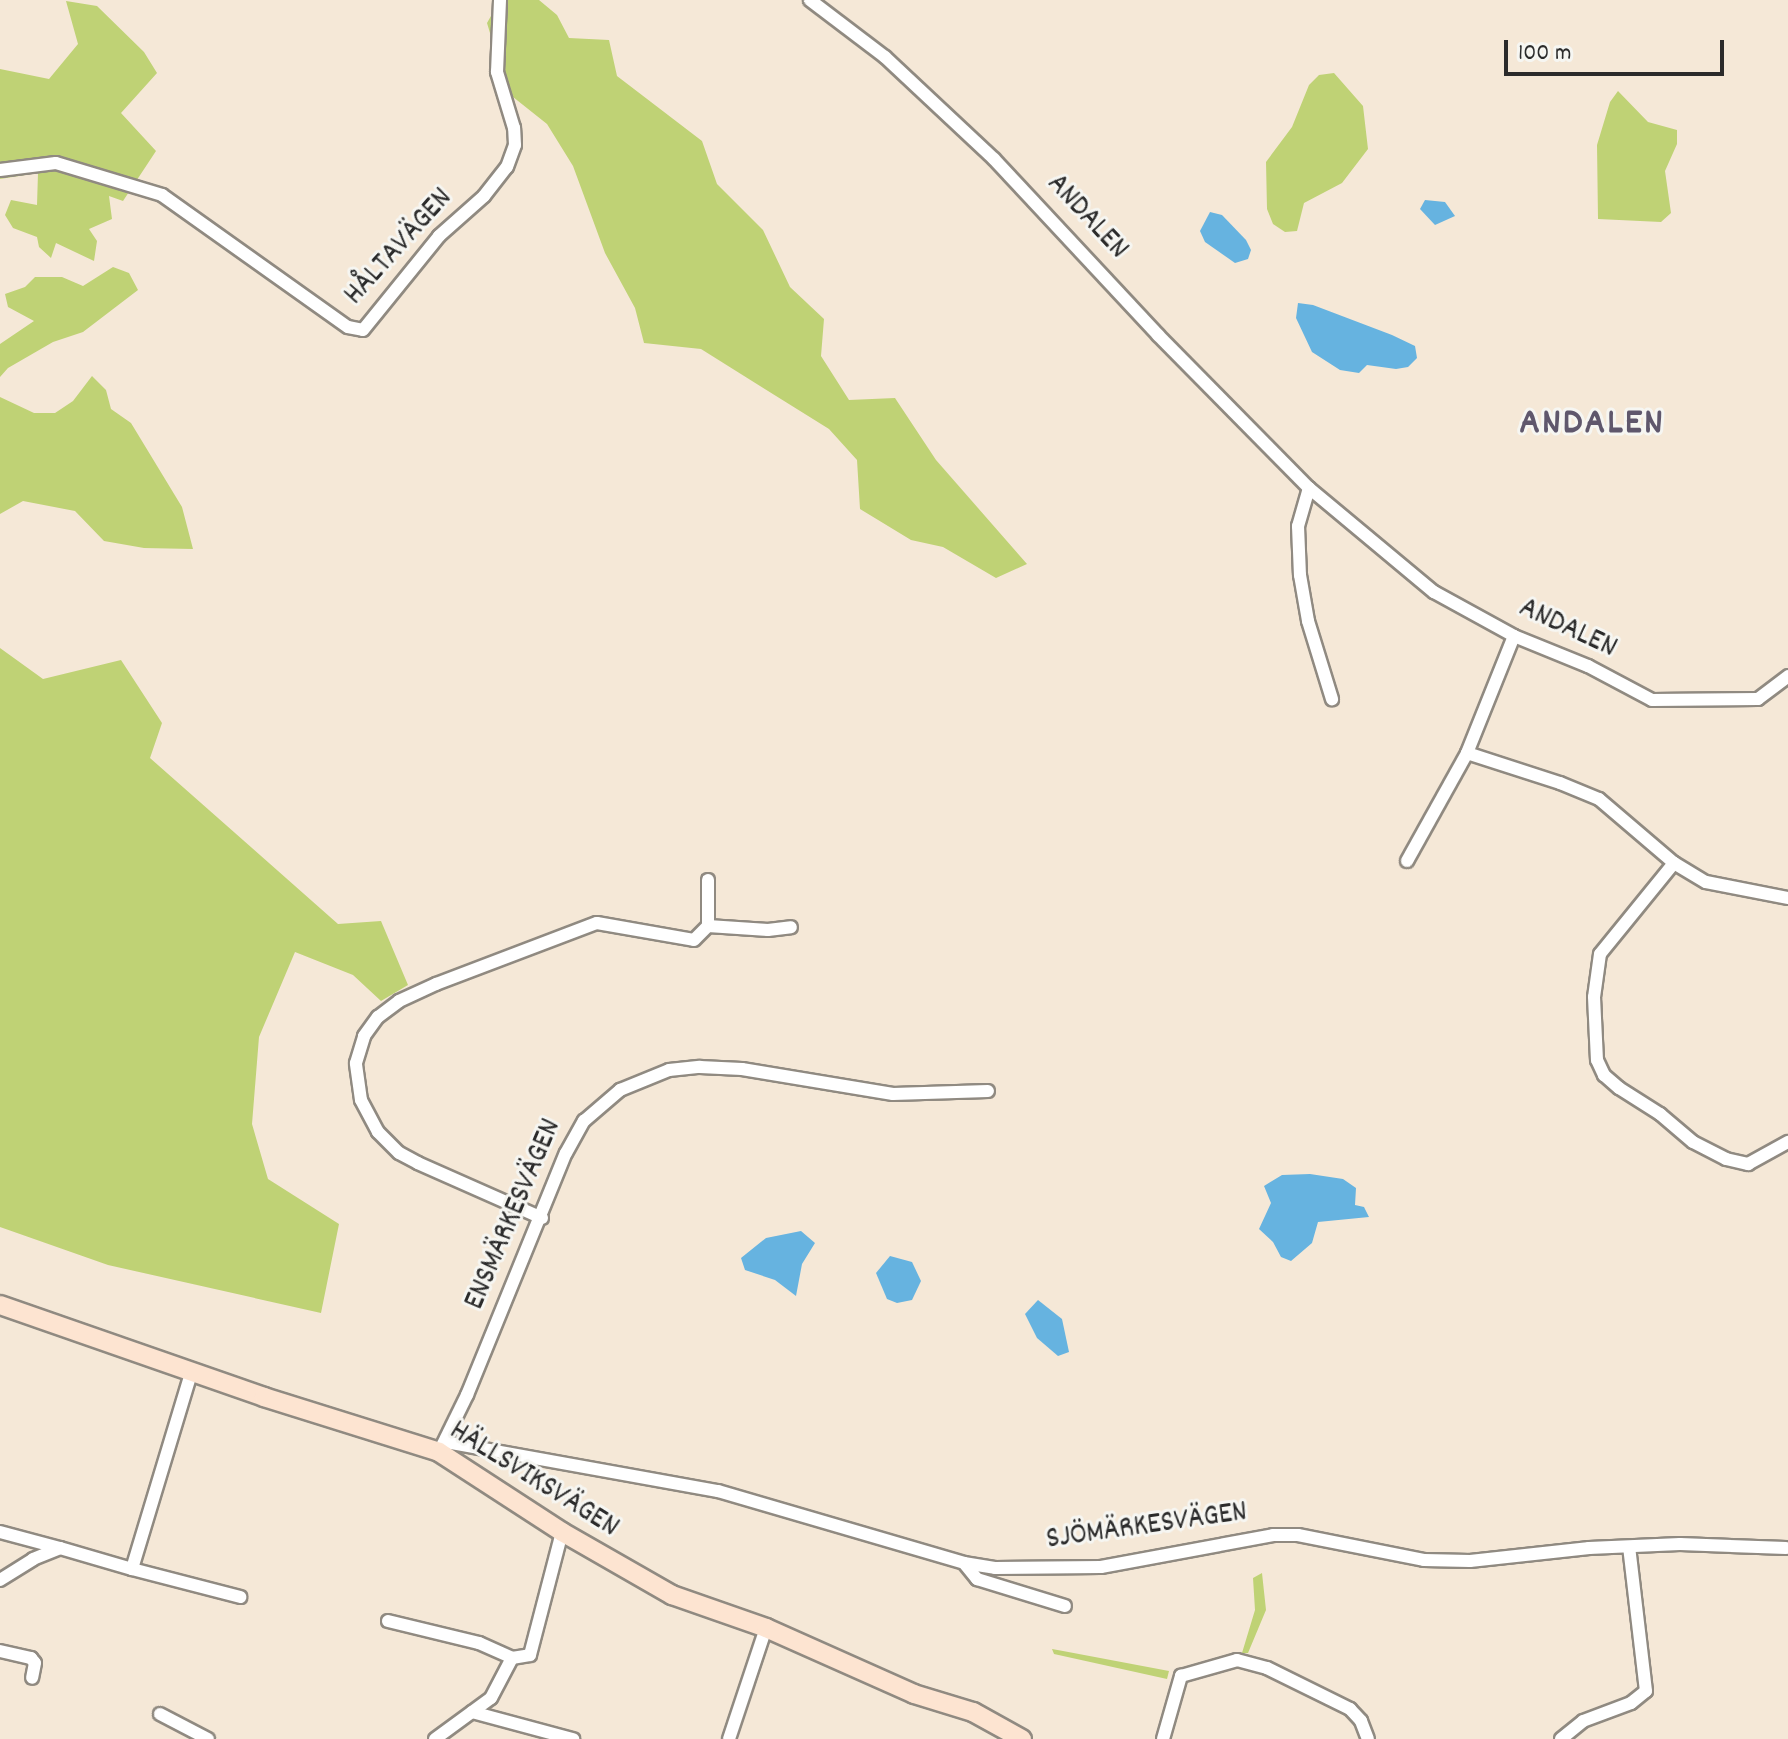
<!DOCTYPE html>
<html>
<head>
<meta charset="utf-8">
<style>
	body { margin:0 }
	#map { position:relative; width:1788px; height:1739px; overflow:hidden; background:#f5e8d7; font-family:Dekko,sans-serif }
	div>[style] { position:absolute }
	.green>* { inset:0; background:#bfd275 }
	.water>* { inset:0; background:#66b3e0 }
	.roads { filter:drop-shadow(2px 0 #908a81) drop-shadow(-2px 0 #908a81) drop-shadow(0 2px #908a81) drop-shadow(0 -2px #908a81) }
	.street>* { height:12px; margin:-6px; padding:0 6px; transform-origin:6px; border-radius:6px; background:#fff }
	.secondary>* { height:18px; margin:-9px; padding:0 9px; transform-origin:9px; border-radius:9px; background:#fde4d1 }
	span { translate:-50% -50%; white-space:nowrap; text-align:center; line-height:1.15; -webkit-text-stroke:6px #f6f6f2; paint-order:stroke }
	.street-label { font-size:30px; color:#2b2b2b }
	.district-label { font-size:38px; color:#5f576c; font-weight:700; letter-spacing:2px }
	.scale { position:absolute; left:1504px; top:40px; width:220px; height:36px; box-sizing:border-box; border:4px solid #2b2b2b; border-top:0; padding-left:10px; font-size:24px; line-height:28px; white-space:nowrap; color:#2b2b2b; -webkit-text-stroke:6px #f6f6f2; paint-order:stroke }
</style>
</head>
<body>
<div id="map">
	<div class="green">
		<i style="clip-path:polygon(500px 0,539px 0,557px 15px,569px 38px,609px 40px,617px 76px,702px 141px,717px 184px,763px 230px,790px 287px,824px 319px,821px 356px,849px 400px,895px 398px,936px 460px,1027px 564px,996px 578px,943px 547px,911px 540px,860px 509px,857px 460px,829px 429px,701px 349px,644px 343px,635px 308px,605px 253px,573px 166px,547px 124px,508px 93px,487px 23px)"></i>
		<i style="clip-path:polygon(66px 1px,97px 6px,144px 52px,157px 73px,121px 113px,156px 151px,123px 201px,109px 196px,112px 219px,89px 229px,97px 241px,94px 261px,56px 243px,51px 258px,39px 247px,37px 237px,13px 228px,5px 215px,11px 200px,37px 205px,38px 173px,0 179px,0 69px,49px 79px,78px 44px)"></i>
		<i style="clip-path:polygon(1334px 73px,1363px 106px,1368px 149px,1342px 183px,1304px 203px,1297px 231px,1285px 232px,1273px 224px,1267px 209px,1266px 162px,1292px 127px,1309px 85px,1319px 75px)"></i>
		<i style="clip-path:polygon(1618px 91px,1648px 122px,1677px 130px,1677px 144px,1665px 171px,1671px 213px,1661px 222px,1598px 219px,1597px 145px,1610px 102px)"></i>
		<i style="clip-path:polygon(113px 267px,129px 273px,138px 290px,83px 332px,53px 342px,8px 368px,0 377px,0 344px,34px 321px,8px 307px,5px 294px,25px 287px,35px 277px,62px 277px,83px 286px)"></i>
		<i style="clip-path:polygon(92px 376px,106px 390px,111px 409px,131px 423px,182px 507px,193px 549px,144px 548px,104px 541px,75px 511px,23px 501px,0 514px,0 397px,34px 413px,55px 413px,73px 401px)"></i>
		<i style="clip-path:polygon(0 648px,43px 679px,121px 660px,162px 723px,150px 758px,338px 924px,381px 921px,408px 985px,381px 1001px,353px 975px,295px 952px,259px 1037px,252px 1124px,268px 1179px,339px 1224px,321px 1313px,108px 1265px,0 1227px)"></i>
		<i style="clip-path:polygon(1262px 1573px,1266px 1610px,1248px 1653px,1242px 1653px,1255px 1610px,1253px 1578px)"></i>
		<i style="clip-path:polygon(1052px 1649px,1063px 1651px,1169px 1671px,1167px 1679px,1054px 1654px)"></i>
	</div>
	<div class="water">
		<i style="clip-path:polygon(1425px 200px,1445px 202px,1455px 216px,1435px 225px,1420px 209px)"></i>
		<i style="clip-path:polygon(1210px 212px,1222px 215px,1246px 240px,1251px 250px,1248px 259px,1235px 263px,1205px 242px,1200px 231px)"></i>
		<i style="clip-path:polygon(1298px 303px,1313px 305px,1392px 335px,1415px 346px,1417px 358px,1408px 367px,1396px 369px,1367px 365px,1359px 373px,1340px 370px,1312px 352px,1296px 318px)"></i>
		<i style="clip-path:polygon(1310px 1174px,1343px 1179px,1356px 1188px,1355px 1205px,1364px 1207px,1369px 1217px,1318px 1222px,1312px 1243px,1291px 1261px,1281px 1257px,1273px 1242px,1259px 1229px,1271px 1203px,1264px 1186px,1282px 1175px)"></i>
		<i style="clip-path:polygon(801px 1231px,815px 1243px,802px 1264px,796px 1296px,775px 1280px,745px 1270px,741px 1258px,766px 1238px)"></i>
		<i style="clip-path:polygon(890px 1256px,912px 1262px,921px 1281px,912px 1300px,897px 1303px,887px 1299px,876px 1273px)"></i>
		<i style="clip-path:polygon(1038px 1300px,1062px 1319px,1069px 1352px,1058px 1356px,1037px 1338px,1025px 1314px)"></i>
	</div>
	<div class="roads">
		<div class="street">
			<i style="left:810px;top:0;width:94px;rotate:37.2deg"></i>
			<i style="left:885px;top:57px;width:149px;rotate:43.1deg"></i>
			<i style="left:994px;top:159px;width:241px;rotate:47deg"></i>
			<i style="left:1158px;top:335px;width:215px;rotate:45.4deg"></i>
			<i style="left:1309px;top:488px;width:163px;rotate:39.8deg"></i>
			<i style="left:1434px;top:592px;width:91px;rotate:28.8deg"></i>
			<i style="left:1514px;top:636px;width:80px;rotate:22.1deg"></i>
			<i style="left:1588px;top:666px;width:72px;rotate:28deg"></i>
			<i style="left:1652px;top:700px;width:106px;rotate:-0.5deg"></i>
			<i style="left:1758px;top:699px;width:38px;rotate:-37deg"></i>
			<i style="left:0;top:170px;width:56px;rotate:-7.1deg"></i>
			<i style="left:56px;top:163px;width:111px;rotate:16.8deg"></i>
			<i style="left:162px;top:195px;width:228px;rotate:35.4deg"></i>
			<i style="left:348px;top:327px;width:15px;rotate:11deg"></i>
			<i style="left:363px;top:330px;width:121px;rotate:-51deg"></i>
			<i style="left:439px;top:236px;width:60px;rotate:-41.6deg"></i>
			<i style="left:484px;top:196px;width:37px;rotate:-52deg"></i>
			<i style="left:507px;top:167px;width:23px;rotate:-70deg"></i>
			<i style="left:515px;top:145px;width:17px;rotate:-93deg"></i>
			<i style="left:514px;top:128px;width:59px;rotate:-106.9deg"></i>
			<i style="left:497px;top:72px;width:72px;rotate:-87.6deg"></i>
			<i style="left:1309px;top:488px;width:40px;rotate:106deg"></i>
			<i style="left:1298px;top:526px;width:49px;rotate:87.7deg"></i>
			<i style="left:1300px;top:575px;width:47px;rotate:80.1deg"></i>
			<i style="left:1308px;top:621px;width:82px;rotate:72.9deg"></i>
			<i style="left:1514px;top:636px;width:126px;rotate:111.9deg"></i>
			<i style="left:1467px;top:753px;width:98px;rotate:17.9deg"></i>
			<i style="left:1560px;top:783px;width:42px;rotate:22.3deg"></i>
			<i style="left:1599px;top:799px;width:99px;rotate:40.5deg"></i>
			<i style="left:1674px;top:863px;width:37px;rotate:31deg"></i>
			<i style="left:1706px;top:882px;width:84px;rotate:11deg"></i>
			<i style="left:1407px;top:861px;width:124px;rotate:-60.9deg"></i>
			<i style="left:1674px;top:863px;width:117px;rotate:129.1deg"></i>
			<i style="left:1600px;top:954px;width:43px;rotate:97.9deg"></i>
			<i style="left:1594px;top:997px;width:63px;rotate:87.3deg"></i>
			<i style="left:1597px;top:1060px;width:17px;rotate:65deg"></i>
			<i style="left:1604px;top:1075px;width:20px;rotate:41deg"></i>
			<i style="left:1619px;top:1088px;width:49px;rotate:32.4deg"></i>
			<i style="left:1660px;top:1114px;width:43px;rotate:40.3deg"></i>
			<i style="left:1693px;top:1142px;width:37px;rotate:27deg"></i>
			<i style="left:1726px;top:1159px;width:23px;rotate:13deg"></i>
			<i style="left:1748px;top:1164px;width:46px;rotate:-28.8deg"></i>
			<i style="left:708px;top:880px;width:46px;rotate:90deg"></i>
			<i style="left:542px;top:1218px;width:136px;rotate:-156.1deg"></i>
			<i style="left:418px;top:1163px;width:21px;rotate:-152deg"></i>
			<i style="left:399px;top:1153px;width:30px;rotate:-135deg"></i>
			<i style="left:378px;top:1132px;width:36px;rotate:-118deg"></i>
			<i style="left:361px;top:1100px;width:37px;rotate:-98deg"></i>
			<i style="left:356px;top:1063px;width:28px;rotate:-73deg"></i>
			<i style="left:364px;top:1036px;width:24px;rotate:-54deg"></i>
			<i style="left:378px;top:1017px;width:26px;rotate:-37deg"></i>
			<i style="left:399px;top:1001px;width:41px;rotate:-24.7deg"></i>
			<i style="left:436px;top:984px;width:172px;rotate:-20.8deg"></i>
			<i style="left:597px;top:923px;width:98px;rotate:9.9deg"></i>
			<i style="left:694px;top:940px;width:20px;rotate:-45deg"></i>
			<i style="left:708px;top:926px;width:60px;rotate:3.8deg"></i>
			<i style="left:768px;top:930px;width:23px;rotate:-7deg"></i>
			<i style="left:192px;top:1370px;width:208px;rotate:106.8deg"></i>
			<i style="left:132px;top:1569px;width:112px;rotate:14.5deg"></i>
			<i style="left:445px;top:1442px;width:277px;rotate:10.2deg"></i>
			<i style="left:718px;top:1491px;width:256px;rotate:16.3deg"></i>
			<i style="left:964px;top:1563px;width:31px;rotate:9deg"></i>
			<i style="left:995px;top:1568px;width:106px;rotate:-0.5deg"></i>
			<i style="left:1101px;top:1567px;width:175px;rotate:-10.5deg"></i>
			<i style="left:1273px;top:1535px;width:25px"></i>
			<i style="left:1298px;top:1535px;width:128px;rotate:11.2deg"></i>
			<i style="left:1424px;top:1560px;width:46px;rotate:1.2deg"></i>
			<i style="left:1470px;top:1561px;width:120px;rotate:-6.2deg"></i>
			<i style="left:1589px;top:1548px;width:91px;rotate:-2.5deg"></i>
			<i style="left:1680px;top:1544px;width:106px;rotate:2.2deg"></i>
			<i style="left:442px;top:1446px;width:57px;rotate:-63.9deg"></i>
			<i style="left:467px;top:1395px;width:261px;rotate:-67.8deg"></i>
			<i style="left:566px;top:1153px;width:37px;rotate:-61deg"></i>
			<i style="left:584px;top:1121px;width:48px;rotate:-40.7deg"></i>
			<i style="left:620px;top:1090px;width:53px;rotate:-22.2deg"></i>
			<i style="left:669px;top:1070px;width:31px;rotate:-6deg"></i>
			<i style="left:700px;top:1067px;width:42px;rotate:2.7deg"></i>
			<i style="left:742px;top:1069px;width:153px;rotate:9.4deg"></i>
			<i style="left:893px;top:1094px;width:95px;rotate:-1.8deg"></i>
			<i style="left:0;top:1532px;width:62px;rotate:14.9deg"></i>
			<i style="left:964px;top:1563px;width:21px;rotate:51deg"></i>
			<i style="left:977px;top:1579px;width:92px;rotate:17.1deg"></i>
			<i style="left:0;top:1580px;width:39px;rotate:-32deg"></i>
			<i style="left:33px;top:1559px;width:29px;rotate:-22deg"></i>
			<i style="left:60px;top:1548px;width:75px;rotate:16.3deg"></i>
			<i style="left:388px;top:1621px;width:94px;rotate:13.6deg"></i>
			<i style="left:479px;top:1643px;width:36px;rotate:24deg"></i>
			<i style="left:0;top:1651px;width:32px;rotate:13deg"></i>
			<i style="left:31px;top:1658px;width:6px;rotate:51deg"></i>
			<i style="left:35px;top:1663px;width:15px;rotate:101deg"></i>
			<i style="left:472px;top:1712px;width:105px;rotate:15deg"></i>
			<i style="left:160px;top:1714px;width:54px;rotate:27.5deg"></i>
			<i style="left:435px;top:1739px;width:69px;rotate:-36.2deg"></i>
			<i style="left:491px;top:1698px;width:45px;rotate:-62.3deg"></i>
			<i style="left:512px;top:1658px;width:18px;rotate:-9deg"></i>
			<i style="left:530px;top:1655px;width:127px;rotate:-75.4deg"></i>
			<i style="left:729px;top:1739px;width:117px;rotate:-71.6deg"></i>
			<i style="left:1163px;top:1739px;width:66px;rotate:-74.1deg"></i>
			<i style="left:1181px;top:1676px;width:58px;rotate:-15.9deg"></i>
			<i style="left:1237px;top:1660px;width:31px;rotate:15deg"></i>
			<i style="left:1267px;top:1668px;width:93px;rotate:26.3deg"></i>
			<i style="left:1350px;top:1709px;width:16px;rotate:47deg"></i>
			<i style="left:1361px;top:1721px;width:19px;rotate:69deg"></i>
			<i style="left:1561px;top:1739px;width:28px;rotate:-39deg"></i>
			<i style="left:1583px;top:1721px;width:51px;rotate:-20.6deg"></i>
			<i style="left:1631px;top:1703px;width:19px;rotate:-39deg"></i>
			<i style="left:1646px;top:1691px;width:145px;rotate:-96.7deg"></i>
		</div>
		<div class="secondary">
			<i style="left:0;top:1305px;width:280px;rotate:19.2deg"></i>
			<i style="left:264px;top:1397px;width:183px;rotate:17.4deg"></i>
			<i style="left:439px;top:1452px;width:147px;rotate:33deg"></i>
			<i style="left:562px;top:1532px;width:127px;rotate:29.8deg"></i>
			<i style="left:672px;top:1595px;width:100px;rotate:19.3deg"></i>
			<i style="left:766px;top:1628px;width:162px;rotate:24deg"></i>
			<i style="left:914px;top:1694px;width:62px;rotate:17deg"></i>
			<i style="left:973px;top:1712px;width:56px;rotate:28.9deg"></i>
		</div>
	</div>
	<div class="street-label">
		<span style="left:1086px;top:218px;rotate:47deg">ANDALEN</span>
		<span style="left:400px;top:248px;rotate:-48deg">HÅLTAVÄGEN</span>
		<span style="left:1567px;top:630px;rotate:25deg">ANDALEN</span>
		<span style="left:515px;top:1215px;rotate:-67deg">ENSMÄRKESVÄGEN</span>
		<span style="left:533px;top:1481px;rotate:32deg">HÄLLSVIKSVÄGEN</span>
		<span style="left:1147px;top:1528px;rotate:-8deg">SJÖMÄRKESVÄGEN</span>
	</div>
	<div class="district-label">
		<span style="left:1592px;top:425px">ANDALEN</span>
	</div>
	<div class="scale">100 m</div>
</div>
</body>
</html>
